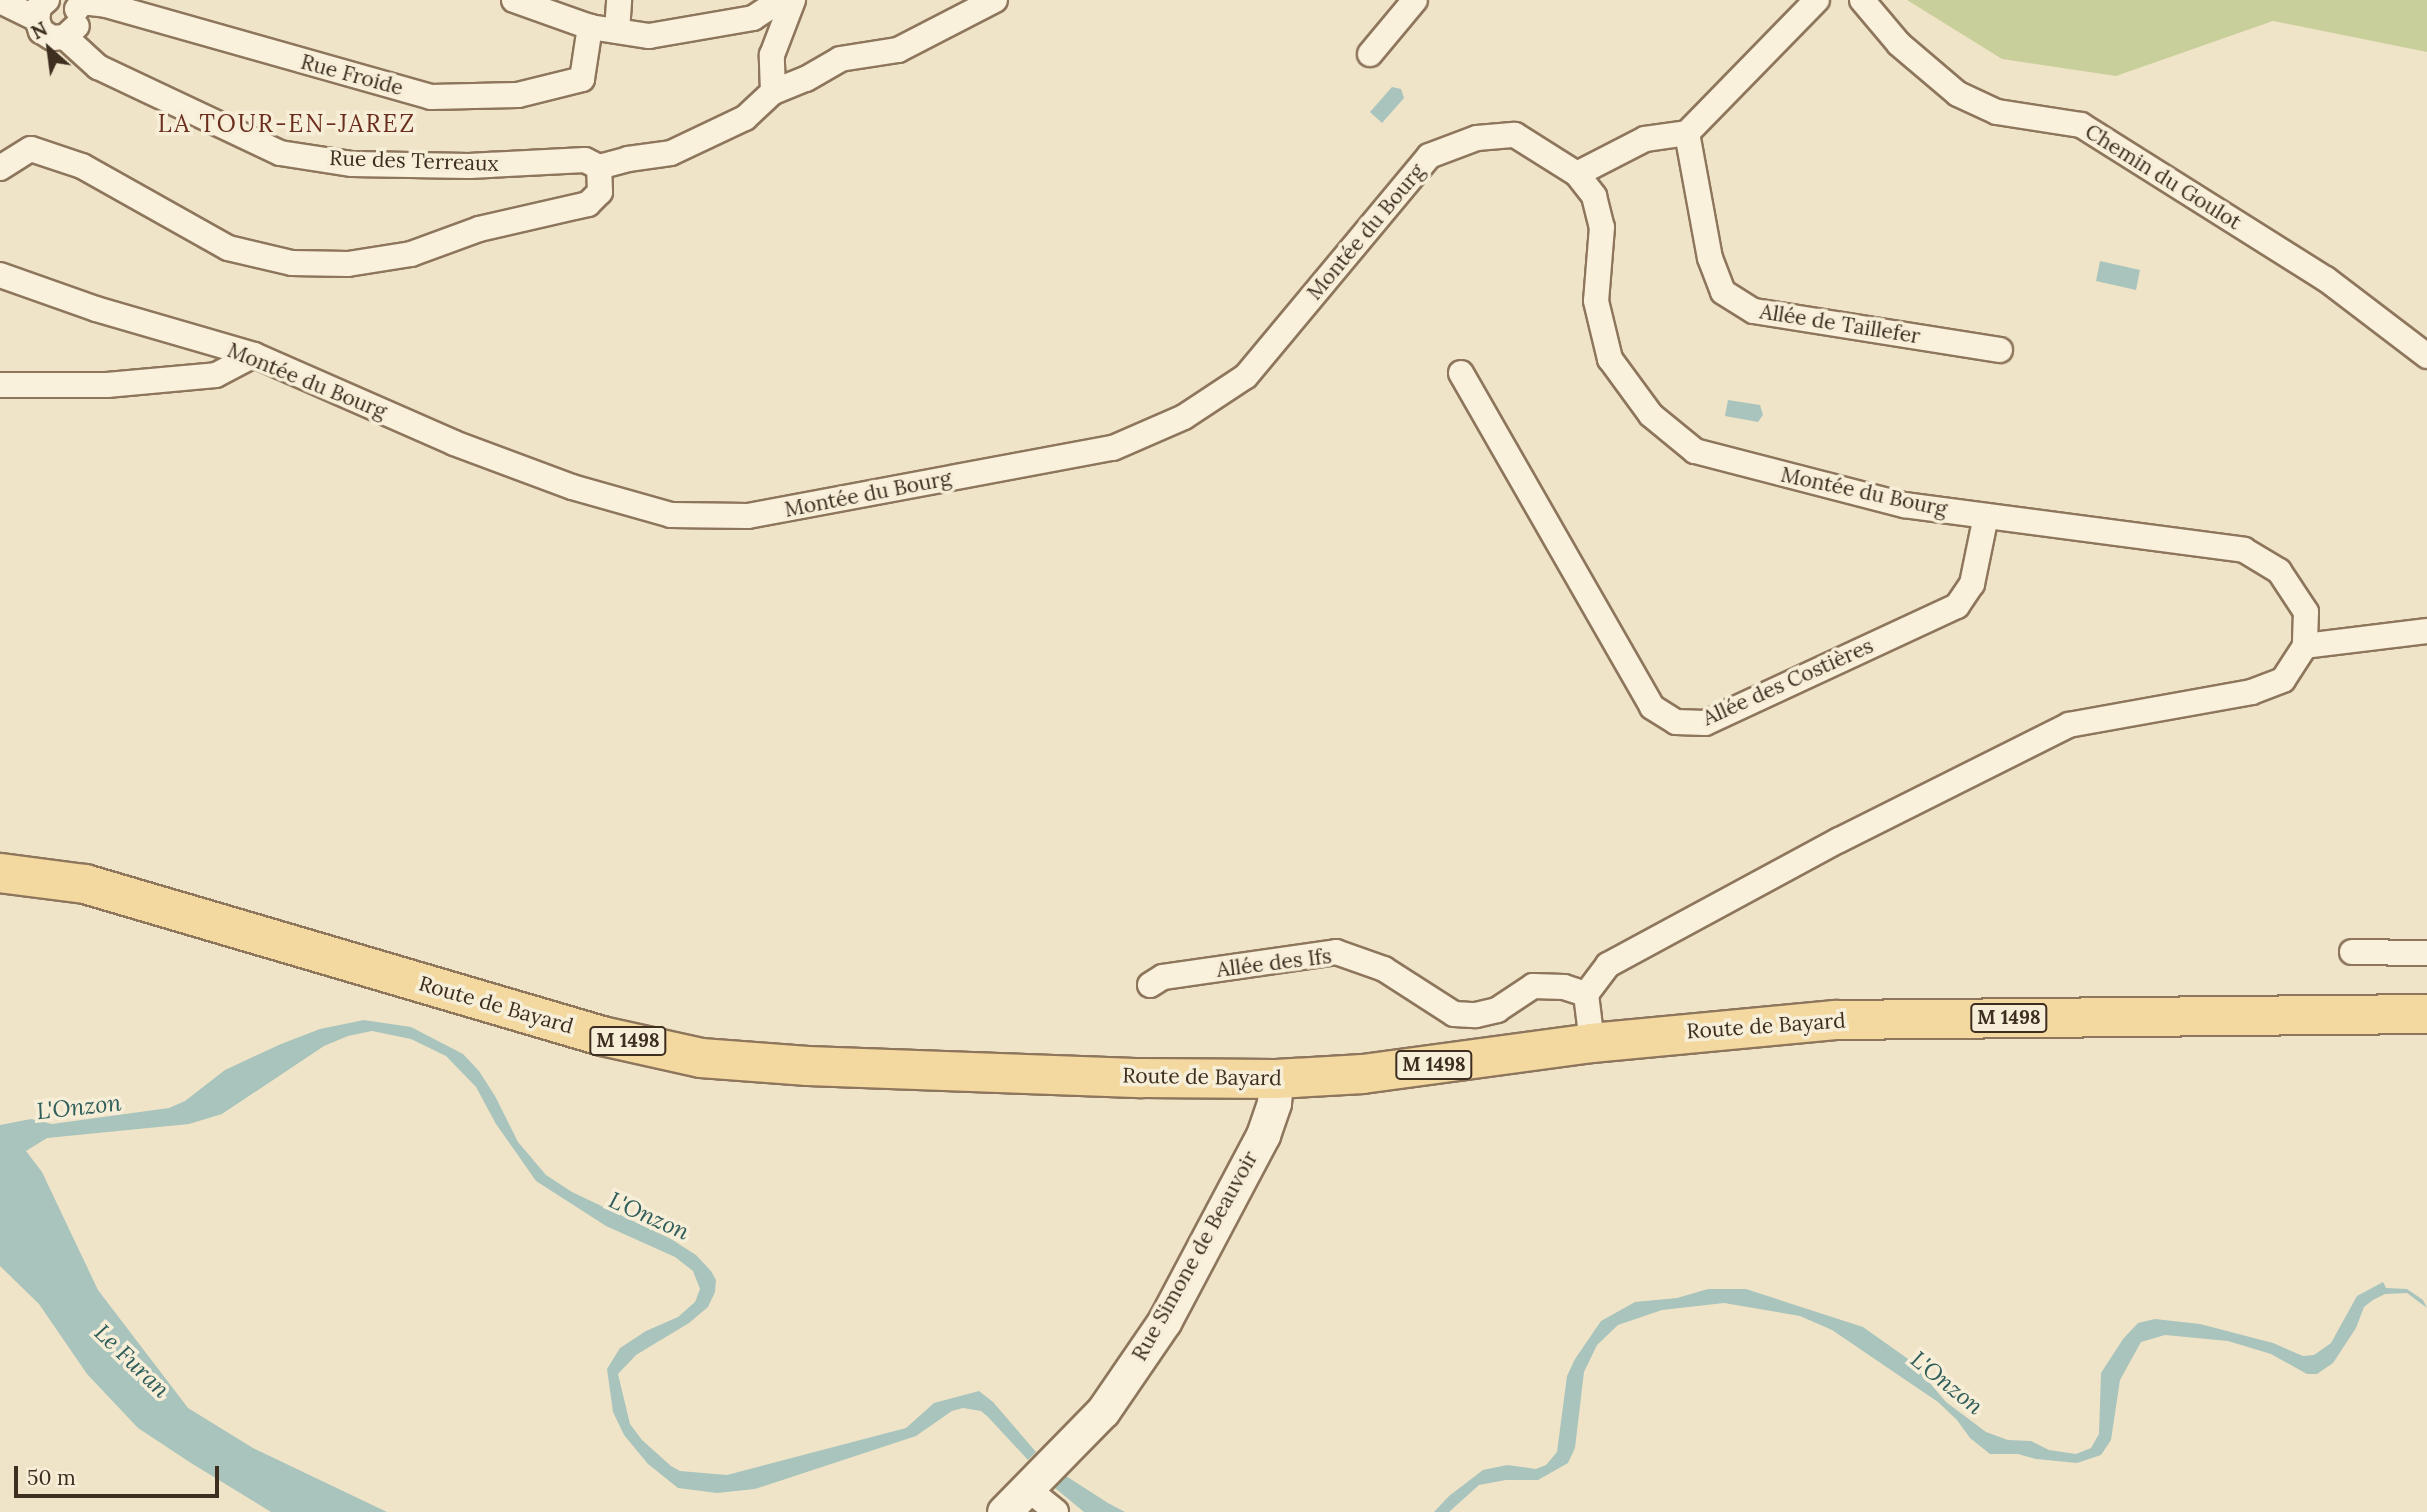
<!DOCTYPE html>
<html>
<head>
<meta charset="utf-8">
<style>
	body { margin:0 }
	#map { position:relative; width:2427px; height:1512px; overflow:hidden; background:#f0e4c8; font-family:Lora,serif }
	div>[style] { position:absolute }
	.green>* { inset:0; background:#c9cf9b }
	.water>* { inset:0; background:#a9c4bc }
	.roads { filter:drop-shadow(2px 0 #8d765c) drop-shadow(-2px 0 #8d765c) drop-shadow(0 2px #8d765c) drop-shadow(0 -2px #8d765c) }
	.minor>* { height:24px; margin:-12px; padding:0 12px; transform-origin:12px; border-radius:12px; background:#faf1dc }
	.secondary>* { height:33px; margin:-16.5px; padding:0 16.5px; transform-origin:16.5px; border-radius:16.5px; background:#faf1dc }
	.primary>* { height:38px; margin:-19px; padding:0 19px; transform-origin:19px; border-radius:19px; background:#f3d9a0 }
	span { translate:-50% -50%; white-space:nowrap; text-align:center; line-height:1.15; -webkit-text-stroke:7px #f7eed8; paint-order:stroke }
	.shield-label span { padding:2px 5px; background:#f7eed8; border:2px solid; border-radius:5px; -webkit-text-stroke-width:0 }
	.shield-label { font-size:19px; color:#3d2e20; font-weight:700 }
	.street-label { font-size:21px; color:#3d2e20 }
	.water-label { font-size:23px; color:#2f5d5a; font-style:italic }
	.quarter-label { font-size:24px; color:#6b2e1e; letter-spacing:2px }
	.north { position:absolute; left:14px; top:14px; width:70px; height:70px; -webkit-text-stroke:5px #f7eed8; paint-order:stroke; rotate:332deg; font-size:19px; font-weight:700; line-height:28px; text-align:center; color:#3d2e20 }
	.north::after { content:''; display:block; margin:auto; width:24px; height:32px; background:#3d2e20; clip-path:polygon(50% 0,100% 100%,50% 72%,0 100%) }
	.scale { position:absolute; left:14px; top:1466px; width:205px; height:32px; box-sizing:border-box; border:4px solid #3d2e20; border-top:0; padding-left:9px; font-size:21px; line-height:24px; white-space:nowrap; color:#3d2e20; -webkit-text-stroke:5px #f7eed8; paint-order:stroke }
</style>
</head>
<body>
<div id="map">
	<div class="green">
		<i style="clip-path:polygon(1907px 0,2427px 0,2427px 52px,2273px 21px,2116px 76px,2002px 59px)"></i>
	</div>
	<div class="water">
		<i style="clip-path:polygon(1392px 87px,1401px 89px,1404px 98px,1382px 123px,1370px 112px)"></i>
		<i style="clip-path:polygon(2100px 261px,2140px 270px,2136px 290px,2096px 281px)"></i>
		<i style="clip-path:polygon(1728px 400px,1760px 405px,1763px 415px,1758px 422px,1725px 416px)"></i>
		<i style="clip-path:polygon(364px 1020px,411px 1027px,463px 1054px,479px 1071px,495px 1096px,518px 1142px,546px 1175px,572px 1192px,671px 1239px,696px 1255px,711px 1271px,716px 1280px,715px 1292px,708px 1307px,689px 1323px,636px 1355px,618px 1374px,630px 1424px,642px 1440px,671px 1466px,680px 1471px,727px 1475px,906px 1428px,934px 1403px,979px 1391px,993px 1402px,1036px 1452px,1028px 1460px,988px 1417px,981px 1411px,963px 1408px,952px 1411px,916px 1436px,755px 1489px,717px 1493px,678px 1488px,648px 1464px,624px 1435px,613px 1412px,607px 1369px,620px 1348px,646px 1331px,678px 1317px,695px 1302px,700px 1289px,693px 1271px,675px 1257px,606px 1226px,536px 1181px,496px 1124px,476px 1087px,446px 1056px,411px 1039px,372px 1031px,348px 1036px,324px 1046px,222px 1114px,189px 1124px,47px 1138px,26px 1151px,42px 1172px,98px 1290px,188px 1408px,253px 1448px,387px 1512px,271px 1512px,191px 1463px,138px 1428px,87px 1374px,39px 1304px,0 1266px,0 1125px,31px 1119px,52px 1124px,169px 1108px,185px 1101px,225px 1070px,281px 1044px,320px 1029px)"></i>
		<i style="clip-path:polygon(2383px 1282px,2386px 1288px,2407px 1289px,2423px 1300px,2427px 1308px,2407px 1293px,2385px 1294px,2373px 1300px,2364px 1307px,2356px 1328px,2333px 1363px,2317px 1374px,2307px 1374px,2271px 1354px,2228px 1341px,2165px 1335px,2141px 1342px,2120px 1380px,2111px 1440px,2101px 1455px,2077px 1463px,2036px 1459px,2018px 1454px,1990px 1454px,1970px 1438px,1957px 1420px,1938px 1402px,1832px 1330px,1800px 1316px,1724px 1303px,1662px 1310px,1618px 1325px,1597px 1345px,1584px 1372px,1575px 1448px,1568px 1463px,1538px 1480px,1506px 1480px,1479px 1485px,1449px 1512px,1434px 1512px,1449px 1496px,1483px 1470px,1507px 1465px,1536px 1469px,1546px 1465px,1557px 1452px,1567px 1376px,1575px 1359px,1601px 1321px,1635px 1302px,1677px 1298px,1708px 1289px,1746px 1289px,1863px 1327px,1911px 1361px,1946px 1402px,1986px 1432px,2008px 1440px,2031px 1441px,2049px 1450px,2076px 1454px,2091px 1448px,2099px 1434px,2101px 1373px,2123px 1339px,2138px 1323px,2155px 1319px,2200px 1324px,2273px 1343px,2303px 1356px,2314px 1355px,2331px 1343px,2357px 1296px)"></i>
		<i style="clip-path:polygon(1066px 1476px,1108px 1503px,1125px 1512px,1084px 1512px,1055px 1488px)"></i>
	</div>
	<div class="roads">
		<div class="minor">
			<i style="left:47px;top:0;width:11px;rotate:139deg"></i>
			<i style="left:39px;top:7px;width:12px;rotate:99deg"></i>
			<i style="left:37px;top:19px;width:13px;rotate:72deg"></i>
			<i style="left:41px;top:31px;width:13px;rotate:32deg"></i>
			<i style="left:52px;top:38px;width:13px;rotate:-4deg"></i>
			<i style="left:65px;top:37px;width:16px;rotate:-43deg"></i>
			<i style="left:514px;top:0;width:81px;rotate:19.6deg"></i>
			<i style="left:590px;top:27px;width:60px;rotate:8.7deg"></i>
			<i style="left:649px;top:36px;width:106px;rotate:-9.8deg"></i>
			<i style="left:753px;top:18px;width:33px;rotate:-33deg"></i>
			<i style="left:1862px;top:0;width:57px;rotate:49.9deg"></i>
			<i style="left:1899px;top:44px;width:77px;rotate:40.3deg"></i>
			<i style="left:1958px;top:94px;width:43px;rotate:24.8deg"></i>
			<i style="left:1997px;top:112px;width:85px;rotate:8.8deg"></i>
			<i style="left:2081px;top:125px;width:289px;rotate:32.2deg"></i>
			<i style="left:2326px;top:279px;width:127px;rotate:37.3deg"></i>
			<i style="left:0;top:1px;width:41px;rotate:25.9deg"></i>
			<i style="left:77px;top:9px;width:9px;rotate:-54deg"></i>
			<i style="left:82px;top:2px;width:24px;rotate:7deg"></i>
			<i style="left:106px;top:5px;width:338px;rotate:15.8deg"></i>
			<i style="left:431px;top:97px;width:87px;rotate:-1.3deg"></i>
			<i style="left:518px;top:95px;width:66px;rotate:-14deg"></i>
			<i style="left:582px;top:79px;width:53px;rotate:-81.3deg"></i>
			<i style="left:617px;top:31px;width:31px;rotate:-86deg"></i>
			<i style="left:65px;top:37px;width:45px;rotate:42.3deg"></i>
			<i style="left:98px;top:67px;width:201px;rotate:25.3deg"></i>
			<i style="left:280px;top:153px;width:73px;rotate:8.7deg"></i>
			<i style="left:352px;top:164px;width:117px;rotate:1deg"></i>
			<i style="left:469px;top:166px;width:116px;rotate:-3deg"></i>
			<i style="left:585px;top:160px;width:16px;rotate:27deg"></i>
			<i style="left:599px;top:167px;width:30px;rotate:-15deg"></i>
			<i style="left:628px;top:159px;width:43px;rotate:-7.9deg"></i>
			<i style="left:671px;top:153px;width:82px;rotate:-25.3deg"></i>
			<i style="left:745px;top:118px;width:38px;rotate:-43deg"></i>
			<i style="left:773px;top:92px;width:35px;rotate:-22deg"></i>
			<i style="left:806px;top:79px;width:39px;rotate:-30deg"></i>
			<i style="left:840px;top:59px;width:59px;rotate:-8.8deg"></i>
			<i style="left:898px;top:50px;width:109px;rotate:-27.3deg"></i>
			<i style="left:1370px;top:54px;width:70px;rotate:-50.2deg"></i>
			<i style="left:773px;top:92px;width:37px;rotate:-92deg"></i>
			<i style="left:772px;top:55px;width:59px;rotate:-69.1deg"></i>
			<i style="left:1687px;top:133px;width:127px;rotate:79.6deg"></i>
			<i style="left:1710px;top:258px;width:36px;rotate:69deg"></i>
			<i style="left:1723px;top:292px;width:36px;rotate:32deg"></i>
			<i style="left:1754px;top:311px;width:249px;rotate:9deg"></i>
			<i style="left:0;top:168px;width:36px;rotate:-32deg"></i>
			<i style="left:31px;top:149px;width:54px;rotate:18.4deg"></i>
			<i style="left:82px;top:166px;width:167px;rotate:29.3deg"></i>
			<i style="left:228px;top:248px;width:66px;rotate:13.2deg"></i>
			<i style="left:292px;top:263px;width:56px;rotate:1deg"></i>
			<i style="left:348px;top:264px;width:64px;rotate:-9deg"></i>
			<i style="left:411px;top:254px;width:72px;rotate:-20.2deg"></i>
			<i style="left:479px;top:229px;width:112px;rotate:-12.9deg"></i>
			<i style="left:588px;top:204px;width:17px;rotate:-45deg"></i>
			<i style="left:600px;top:192px;width:25px;rotate:-92deg"></i>
			<i style="left:1577px;top:174px;width:76px;rotate:-27.2deg"></i>
			<i style="left:1645px;top:139px;width:42px;rotate:-8.1deg"></i>
			<i style="left:1687px;top:133px;width:186px;rotate:-45.7deg"></i>
			<i style="left:0;top:275px;width:102px;rotate:19.5deg"></i>
			<i style="left:96px;top:309px;width:165px;rotate:16.2deg"></i>
			<i style="left:254px;top:355px;width:219px;rotate:23.7deg"></i>
			<i style="left:454px;top:443px;width:126px;rotate:20.4deg"></i>
			<i style="left:572px;top:487px;width:103px;rotate:15.8deg"></i>
			<i style="left:671px;top:515px;width:77px;rotate:0.7deg"></i>
			<i style="left:748px;top:516px;width:371px;rotate:-10.6deg"></i>
			<i style="left:1113px;top:448px;width:77px;rotate:-23.6deg"></i>
			<i style="left:1184px;top:417px;width:74px;rotate:-33.5deg"></i>
			<i style="left:1246px;top:376px;width:286px;rotate:-50.2deg"></i>
			<i style="left:1429px;top:156px;width:51px;rotate:-20.6deg"></i>
			<i style="left:1477px;top:138px;width:38px;rotate:-5deg"></i>
			<i style="left:1515px;top:135px;width:73px;rotate:32.2deg"></i>
			<i style="left:1577px;top:174px;width:28px;rotate:52deg"></i>
			<i style="left:1594px;top:196px;width:32px;rotate:76deg"></i>
			<i style="left:1602px;top:227px;width:74px;rotate:94.6deg"></i>
			<i style="left:1596px;top:301px;width:60px;rotate:76.4deg"></i>
			<i style="left:1610px;top:359px;width:69px;rotate:53.8deg"></i>
			<i style="left:1651px;top:415px;width:57px;rotate:39.3deg"></i>
			<i style="left:1695px;top:451px;width:216px;rotate:14.5deg"></i>
			<i style="left:1904px;top:505px;width:343px;rotate:7.5deg"></i>
			<i style="left:2244px;top:550px;width:41px;rotate:31deg"></i>
			<i style="left:2279px;top:571px;width:49px;rotate:56.6deg"></i>
			<i style="left:2306px;top:612px;width:34px;rotate:92deg"></i>
			<i style="left:2305px;top:646px;width:40px;rotate:122.9deg"></i>
			<i style="left:2283px;top:680px;width:33px;rotate:159deg"></i>
			<i style="left:2252px;top:692px;width:186px;rotate:169.8deg"></i>
			<i style="left:2069px;top:725px;width:257px;rotate:153.4deg"></i>
			<i style="left:1839px;top:840px;width:263px;rotate:151.6deg"></i>
			<i style="left:1608px;top:965px;width:36px;rotate:127deg"></i>
			<i style="left:1586px;top:994px;width:49px;rotate:83deg"></i>
			<i style="left:1461px;top:373px;width:385px;rotate:60.2deg"></i>
			<i style="left:1652px;top:707px;width:28px;rotate:32deg"></i>
			<i style="left:1676px;top:722px;width:29px;rotate:2deg"></i>
			<i style="left:1705px;top:723px;width:278px;rotate:-24.9deg"></i>
			<i style="left:1957px;top:606px;width:27px;rotate:-56deg"></i>
			<i style="left:1972px;top:584px;width:69px;rotate:-78.4deg"></i>
			<i style="left:0;top:385px;width:107px"></i>
			<i style="left:107px;top:385px;width:109px;rotate:-5.2deg"></i>
			<i style="left:216px;top:375px;width:43px;rotate:-27.8deg"></i>
			<i style="left:2305px;top:646px;width:123px;rotate:-7deg"></i>
			<i style="left:2352px;top:952px;width:75px;rotate:0.8deg"></i>
			<i style="left:1150px;top:985px;width:15px;rotate:-32deg"></i>
			<i style="left:1163px;top:977px;width:175px;rotate:-8.2deg"></i>
			<i style="left:1336px;top:952px;width:51px;rotate:19.5deg"></i>
			<i style="left:1384px;top:969px;width:83px;rotate:32.7deg"></i>
			<i style="left:1454px;top:1014px;width:22px;rotate:3deg"></i>
			<i style="left:1476px;top:1015px;width:22px;rotate:-13deg"></i>
			<i style="left:1497px;top:1010px;width:43px;rotate:-33.7deg"></i>
			<i style="left:1533px;top:986px;width:31px;rotate:2deg"></i>
			<i style="left:1564px;top:987px;width:23px;rotate:18deg"></i>
			<i style="left:1028px;top:1489px;width:36px;rotate:39deg"></i>
		</div>
		<div class="secondary">
			<i style="left:1004px;top:1512px;width:141px;rotate:-45.6deg"></i>
			<i style="left:1103px;top:1411px;width:108px;rotate:-55.6deg"></i>
			<i style="left:1164px;top:1322px;width:212px;rotate:-62.1deg"></i>
			<i style="left:1263px;top:1135px;width:34px;rotate:-71deg"></i>
			<i style="left:1274px;top:1103px;width:24px;rotate:-85deg"></i>
		</div>
		<div class="primary">
			<i style="left:0;top:873px;width:86px;rotate:7.4deg"></i>
			<i style="left:85px;top:884px;width:539px;rotate:16.38deg"></i>
			<i style="left:602px;top:1036px;width:101px;rotate:12.5deg"></i>
			<i style="left:701px;top:1058px;width:107px;rotate:4.3deg"></i>
			<i style="left:808px;top:1066px;width:334px;rotate:2.1deg"></i>
			<i style="left:1142px;top:1078px;width:134px;rotate:0.4deg"></i>
			<i style="left:1276px;top:1079px;width:87px;rotate:-3.3deg"></i>
			<i style="left:1363px;top:1074px;width:231px;rotate:-7.7deg"></i>
			<i style="left:1592px;top:1043px;width:244px;rotate:-5.4deg"></i>
			<i style="left:1835px;top:1020px;width:592px;rotate:-0.58deg"></i>
		</div>
	</div>
	<div class="shield-label">
		<span style="left:2009px;top:1018px">M 1498</span>
		<span style="left:628px;top:1041px">M 1498</span>
		<span style="left:1434px;top:1065px">M 1498</span>
	</div>
	<div class="street-label">
		<span style="left:352px;top:75px;rotate:15deg">Rue Froide</span>
		<span style="left:414px;top:161px;rotate:2deg">Rue des Terreaux</span>
		<span style="left:2163px;top:177px;rotate:32deg">Chemin du Goulot</span>
		<span style="left:1366px;top:232px;rotate:-50deg">Montée du Bourg</span>
		<span style="left:1840px;top:324px;rotate:9deg">Allée de Taillefer</span>
		<span style="left:307px;top:381px;rotate:22deg">Montée du Bourg</span>
		<span style="left:1864px;top:492px;rotate:12deg">Montée du Bourg</span>
		<span style="left:868px;top:494px;rotate:-11deg">Montée du Bourg</span>
		<span style="left:1788px;top:682px;rotate:-24deg">Allée des Costières</span>
		<span style="left:1274px;top:963px;rotate:-7deg">Allée des Ifs</span>
		<span style="left:496px;top:1005px;rotate:16deg">Route de Bayard</span>
		<span style="left:1766px;top:1026px;rotate:-4deg">Route de Bayard</span>
		<span style="left:1202px;top:1077px;rotate:1deg">Route de Bayard</span>
		<span style="left:1195px;top:1256px;rotate:-61deg">Rue Simone de Beauvoir</span>
	</div>
	<div class="water-label">
		<span style="left:79px;top:1107px;rotate:-6deg">L'Onzon</span>
		<span style="left:649px;top:1216px;rotate:24deg">L'Onzon</span>
		<span style="left:132px;top:1361px;rotate:44deg">Le Furan</span>
		<span style="left:1947px;top:1383px;rotate:39deg">L'Onzon</span>
	</div>
	<div class="quarter-label">
		<span style="left:287px;top:124px">LA TOUR-EN-JAREZ</span>
	</div>
	<div class="north">N</div>
	<div class="scale">50 m</div>
</div>
</body>
</html>
